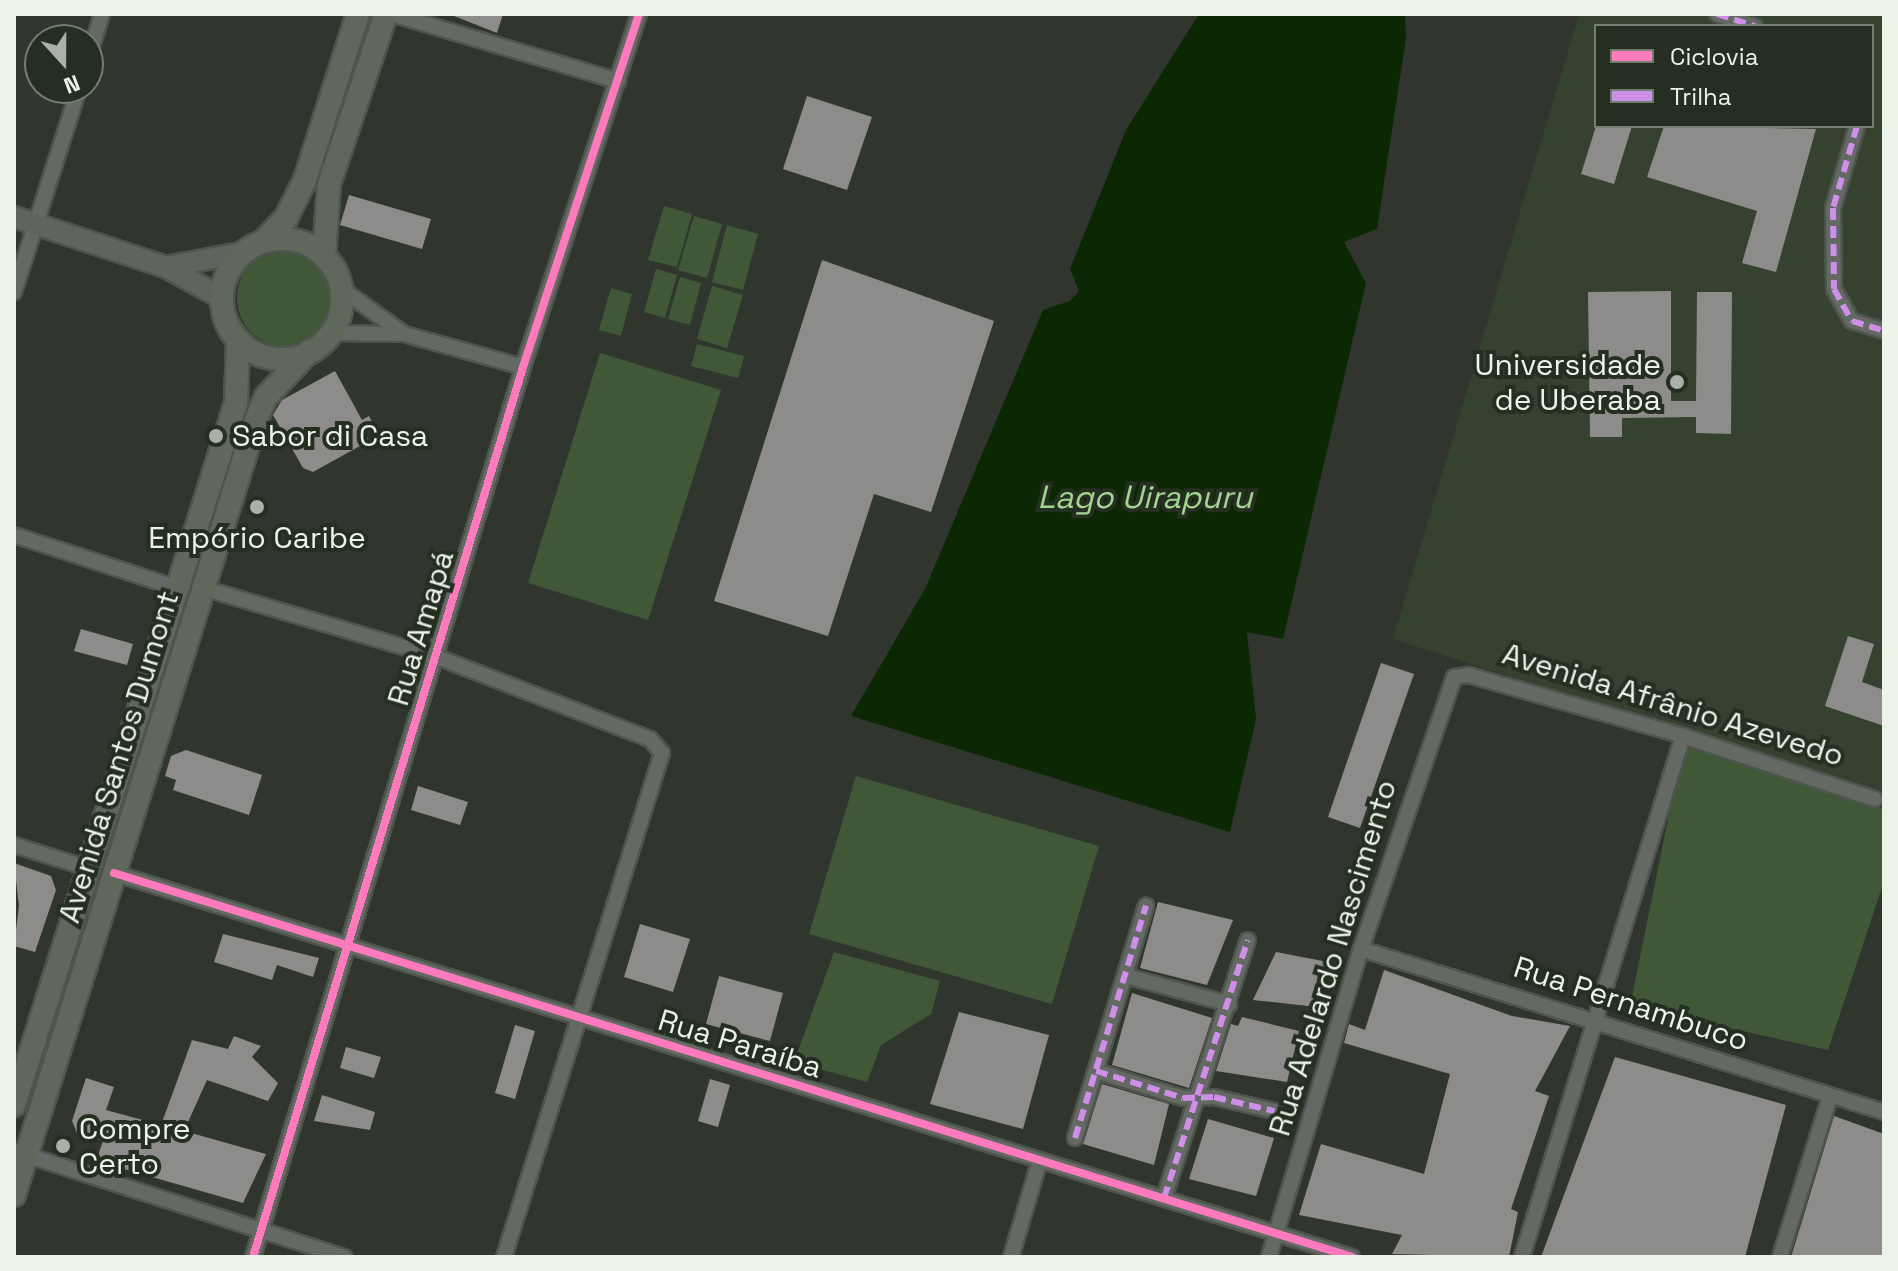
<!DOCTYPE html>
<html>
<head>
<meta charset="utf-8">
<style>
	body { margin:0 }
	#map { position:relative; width:1898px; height:1271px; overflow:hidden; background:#30362e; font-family:"Space Grotesk",sans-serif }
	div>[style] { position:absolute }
	.built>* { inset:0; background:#34422f }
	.green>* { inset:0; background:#405838 }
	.round { border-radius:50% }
	.water>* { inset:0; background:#0c2704 }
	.building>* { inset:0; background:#8e8c8a }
	.roads { filter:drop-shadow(2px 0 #4f554e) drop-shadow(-2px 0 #4f554e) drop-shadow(0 2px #4f554e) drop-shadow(0 -2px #4f554e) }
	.street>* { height:14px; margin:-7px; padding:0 7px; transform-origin:7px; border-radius:7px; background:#656964 }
	.secondary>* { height:20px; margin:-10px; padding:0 10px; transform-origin:10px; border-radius:10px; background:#5f655c }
	.primary>* { height:22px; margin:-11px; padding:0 11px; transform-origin:11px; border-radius:11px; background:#5f685b }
	.primary>.ring { margin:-11px; padding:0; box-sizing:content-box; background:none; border:22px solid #5f685b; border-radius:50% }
	.quiet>* { height:6px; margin-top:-3px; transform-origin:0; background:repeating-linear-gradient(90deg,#ce8fe9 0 12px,transparent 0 18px) }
	.cycleway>* { height:8px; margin:-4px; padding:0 4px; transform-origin:4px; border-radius:4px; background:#fd7abc }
	.dots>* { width:22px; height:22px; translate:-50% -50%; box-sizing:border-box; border:4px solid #252f21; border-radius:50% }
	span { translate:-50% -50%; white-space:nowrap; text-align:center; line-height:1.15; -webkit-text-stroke:8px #252f21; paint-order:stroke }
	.poi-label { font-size:30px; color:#ecf3e9 }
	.right { translate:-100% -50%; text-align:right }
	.left { translate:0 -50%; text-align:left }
	.street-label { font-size:30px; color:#ecf3e9 }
	.water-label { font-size:32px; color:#a3d591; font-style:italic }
	.frame { position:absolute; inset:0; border:16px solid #ecf3e9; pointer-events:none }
	.legend { position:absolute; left:1594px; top:24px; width:280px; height:104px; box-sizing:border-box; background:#252f21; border:2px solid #757d71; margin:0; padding:10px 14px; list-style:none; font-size:24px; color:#ecf3e9 }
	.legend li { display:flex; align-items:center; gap:16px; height:40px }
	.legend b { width:40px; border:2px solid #757d71 }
	.north { position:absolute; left:24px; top:24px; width:80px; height:80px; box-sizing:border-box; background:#252f21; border:2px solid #757d71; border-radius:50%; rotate:159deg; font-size:22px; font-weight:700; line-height:32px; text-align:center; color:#ecf3e9 }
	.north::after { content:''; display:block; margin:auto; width:28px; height:36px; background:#aab1a8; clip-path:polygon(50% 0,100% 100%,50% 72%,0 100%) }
</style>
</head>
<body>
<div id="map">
	<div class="built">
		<i style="clip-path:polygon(evenodd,1579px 14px,1884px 14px,1884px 796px,1393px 639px,1579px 14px,1596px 26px,1872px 26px,1872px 126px,1596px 126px,1596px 26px)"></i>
	</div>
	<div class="green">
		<i style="clip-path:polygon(664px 206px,692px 214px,677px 267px,648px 260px)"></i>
		<i style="clip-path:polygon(694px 216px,722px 224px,707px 278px,678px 270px)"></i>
		<i style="clip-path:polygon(727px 225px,758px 234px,743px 290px,712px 282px)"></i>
		<i class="round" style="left:237px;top:249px;width:98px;height:98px"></i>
		<i style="clip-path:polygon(656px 269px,677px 275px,665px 318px,644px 312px)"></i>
		<i style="clip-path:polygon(680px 277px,701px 283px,690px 325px,668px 319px)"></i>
		<i style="clip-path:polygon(712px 286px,743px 295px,727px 348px,697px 339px)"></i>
		<i style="clip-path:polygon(611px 288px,632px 294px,621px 336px,599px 330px)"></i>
		<i style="clip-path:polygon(697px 344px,744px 356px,738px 378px,691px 366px)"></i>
		<i style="clip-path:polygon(600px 353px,721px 390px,648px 620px,528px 583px)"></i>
		<i style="clip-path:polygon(1683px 746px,1884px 809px,1884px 881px,1828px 1050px,1630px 1006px)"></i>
		<i style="clip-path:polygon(856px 776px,1099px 846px,1052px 1004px,809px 934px)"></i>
		<i style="clip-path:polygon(834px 952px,940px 981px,931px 1014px,881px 1045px,867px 1082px,794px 1062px)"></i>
	</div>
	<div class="water">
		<i style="clip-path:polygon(1199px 14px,1405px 14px,1406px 38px,1377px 229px,1344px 242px,1366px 283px,1283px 639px,1247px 632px,1256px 719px,1230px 832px,851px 716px,925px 589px,1043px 310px,1070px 301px,1079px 291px,1070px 269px,1126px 130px)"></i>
	</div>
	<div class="building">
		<i style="clip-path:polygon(449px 14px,503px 14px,497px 33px)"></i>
		<i style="clip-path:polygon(807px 96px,872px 117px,847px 190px,783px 169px)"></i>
		<i style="clip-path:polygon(1596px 126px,1632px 126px,1614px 184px,1581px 174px)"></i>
		<i style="clip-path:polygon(1664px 126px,1816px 129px,1776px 272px,1742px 263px,1757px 211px,1647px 177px)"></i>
		<i style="clip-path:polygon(349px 195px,431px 219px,422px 249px,340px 225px)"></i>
		<i style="clip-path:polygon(822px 260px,994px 321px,931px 512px,874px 494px,828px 636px,714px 601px)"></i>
		<i style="clip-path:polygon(1671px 291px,1671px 401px,1696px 401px,1697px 292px,1732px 292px,1731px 434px,1696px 433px,1696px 417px,1622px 418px,1622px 437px,1590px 437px,1588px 292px)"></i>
		<i style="clip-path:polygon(335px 371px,362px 420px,369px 416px,375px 428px,365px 433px,369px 441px,313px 472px,303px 468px,273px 415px,282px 400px)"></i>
		<i style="clip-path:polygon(81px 629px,133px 644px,127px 665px,74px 651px)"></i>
		<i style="clip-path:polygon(1848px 636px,1874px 644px,1862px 682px,1884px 690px,1884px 726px,1825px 706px)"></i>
		<i style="clip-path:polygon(1381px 663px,1414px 674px,1360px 828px,1328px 817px)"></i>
		<i style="clip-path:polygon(186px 750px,262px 775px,249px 815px,173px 790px,176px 780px,165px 776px,171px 756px)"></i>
		<i style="clip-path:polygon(418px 786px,468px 802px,460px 825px,411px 810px)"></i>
		<i style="clip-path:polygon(14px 863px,51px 876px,56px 890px,35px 952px,14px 946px,19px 906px)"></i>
		<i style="clip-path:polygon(1158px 902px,1233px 920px,1207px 985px,1140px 968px)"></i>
		<i style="clip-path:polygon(640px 924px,690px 939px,673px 992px,624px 977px)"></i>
		<i style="clip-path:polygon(223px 934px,319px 958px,313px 977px,277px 965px,272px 980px,214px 962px)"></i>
		<i style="clip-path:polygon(1276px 952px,1328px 962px,1317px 1007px,1253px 1000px)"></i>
		<i style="clip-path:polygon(1384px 970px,1512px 1016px,1570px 1026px,1535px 1091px,1549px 1096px,1511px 1209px,1518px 1212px,1509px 1257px,1392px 1254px,1402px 1235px,1299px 1215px,1321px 1144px,1424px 1174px,1450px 1074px,1344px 1043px,1349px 1024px,1365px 1030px)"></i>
		<i style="clip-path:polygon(719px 976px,783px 993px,770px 1041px,706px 1024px)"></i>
		<i style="clip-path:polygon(1132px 993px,1212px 1018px,1189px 1088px,1112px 1065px)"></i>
		<i style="clip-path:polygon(959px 1012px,1049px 1035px,1023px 1129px,930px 1104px)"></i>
		<i style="clip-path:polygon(1242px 1017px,1299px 1031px,1287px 1082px,1216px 1071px,1231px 1024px,1238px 1026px)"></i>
		<i style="clip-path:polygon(515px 1025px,535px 1031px,515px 1099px,495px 1093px)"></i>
		<i style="clip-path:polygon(234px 1036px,261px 1046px,252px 1057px,278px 1083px,268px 1101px,207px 1080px,184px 1131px,266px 1154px,243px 1203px,96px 1161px,103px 1141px,77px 1133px,72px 1121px,86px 1078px,114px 1087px,106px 1110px,161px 1125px,192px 1040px,228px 1049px)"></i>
		<i style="clip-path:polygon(346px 1047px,381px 1057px,374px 1078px,340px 1068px)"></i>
		<i style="clip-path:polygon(1615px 1057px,1786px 1105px,1745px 1257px,1541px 1257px)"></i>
		<i style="clip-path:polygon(710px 1079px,730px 1085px,718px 1127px,698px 1121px)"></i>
		<i style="clip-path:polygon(1102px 1084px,1169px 1104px,1154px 1165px,1083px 1144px)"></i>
		<i style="clip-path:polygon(322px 1095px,375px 1112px,370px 1130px,314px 1121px)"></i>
		<i style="clip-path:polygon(1834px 1116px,1884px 1134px,1884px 1257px,1791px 1257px)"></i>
		<i style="clip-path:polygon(1208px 1119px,1274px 1138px,1256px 1196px,1189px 1179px)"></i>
	</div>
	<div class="roads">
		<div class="street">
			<i style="left:392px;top:14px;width:236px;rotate:16.5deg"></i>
			<i style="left:1717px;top:14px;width:40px;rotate:18deg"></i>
			<i style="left:88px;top:59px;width:47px;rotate:-72.7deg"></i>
			<i style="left:1857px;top:126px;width:85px;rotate:106.3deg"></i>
			<i style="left:1833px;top:208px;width:81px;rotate:89.3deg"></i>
			<i style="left:1834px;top:289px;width:37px;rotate:61deg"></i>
			<i style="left:1852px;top:321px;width:34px;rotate:17deg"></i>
			<i style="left:343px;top:290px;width:75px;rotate:35.8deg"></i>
			<i style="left:14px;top:292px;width:214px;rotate:-72.3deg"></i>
			<i style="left:333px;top:333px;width:71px;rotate:0.8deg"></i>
			<i style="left:404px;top:334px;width:123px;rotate:15.5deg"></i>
			<i style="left:14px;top:535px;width:175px;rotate:18deg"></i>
			<i style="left:203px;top:588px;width:244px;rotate:16.4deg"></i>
			<i style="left:437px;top:657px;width:228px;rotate:21.1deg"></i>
			<i style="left:650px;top:739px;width:18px;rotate:49deg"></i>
			<i style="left:662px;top:753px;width:528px;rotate:107.41deg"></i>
			<i style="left:14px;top:845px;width:80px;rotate:17.5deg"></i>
			<i style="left:114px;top:873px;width:1296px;rotate:17.23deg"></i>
			<i style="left:1361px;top:949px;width:548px;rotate:17.31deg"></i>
			<i style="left:1126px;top:976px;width:107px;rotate:15.2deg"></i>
			<i style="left:1096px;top:1071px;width:91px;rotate:17.2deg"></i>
			<i style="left:1183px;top:1098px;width:31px;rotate:-2deg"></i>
			<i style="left:1214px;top:1097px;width:62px;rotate:13.1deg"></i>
			<i style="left:1075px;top:1138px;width:243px;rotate:-73deg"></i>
			<i style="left:14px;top:1151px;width:347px;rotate:17.8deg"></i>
			<i style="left:1164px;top:1198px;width:271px;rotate:-72deg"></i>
			<i style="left:253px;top:1257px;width:930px;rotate:-73.12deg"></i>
			<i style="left:523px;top:367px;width:372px;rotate:-71.8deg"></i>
			<i style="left:1011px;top:1257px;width:101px;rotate:-73.4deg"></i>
			<i style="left:1269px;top:1257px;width:321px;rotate:-73.4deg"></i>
			<i style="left:1361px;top:949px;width:287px;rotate:-71.1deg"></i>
			<i style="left:1454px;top:677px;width:14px;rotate:-8deg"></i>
			<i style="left:1468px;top:675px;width:223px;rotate:15.8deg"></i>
			<i style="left:1683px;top:736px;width:202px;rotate:18.2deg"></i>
			<i style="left:1522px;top:1257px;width:545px;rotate:-72.83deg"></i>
			<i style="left:1780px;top:1257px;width:169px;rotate:-72.7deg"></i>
		</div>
		<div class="secondary">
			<i style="left:14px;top:217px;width:160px;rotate:18.2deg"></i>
			<i style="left:166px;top:267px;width:64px;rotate:29deg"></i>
			<i style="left:166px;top:267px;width:76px;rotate:-10.6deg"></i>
		</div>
		<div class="primary">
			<i class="ring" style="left:222px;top:239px;width:98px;height:98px"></i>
			<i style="left:263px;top:242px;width:33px;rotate:-46deg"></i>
			<i style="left:286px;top:218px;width:42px;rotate:-63.4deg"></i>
			<i style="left:305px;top:180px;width:174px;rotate:-72.3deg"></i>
			<i style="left:324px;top:256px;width:72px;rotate:-86deg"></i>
			<i style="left:329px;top:184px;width:179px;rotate:-71.5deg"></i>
			<i style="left:14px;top:1105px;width:736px;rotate:-72.45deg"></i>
			<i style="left:236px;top:403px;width:63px;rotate:-88.2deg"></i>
			<i style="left:14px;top:1195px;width:812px;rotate:-72.66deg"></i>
			<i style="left:256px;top:420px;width:25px;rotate:-67deg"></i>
			<i style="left:266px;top:397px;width:62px;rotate:-47deg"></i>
		</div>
	</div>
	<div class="quiet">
		<i style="left:1717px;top:14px;width:40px;rotate:18deg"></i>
		<i style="left:1857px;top:126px;width:85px;rotate:106.3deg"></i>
		<i style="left:1833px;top:208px;width:81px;rotate:89.3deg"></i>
		<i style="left:1834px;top:289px;width:37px;rotate:61deg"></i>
		<i style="left:1852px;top:321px;width:34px;rotate:17deg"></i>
		<i style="left:1096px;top:1071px;width:91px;rotate:17.2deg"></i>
		<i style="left:1183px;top:1098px;width:31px;rotate:-2deg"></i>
		<i style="left:1214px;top:1097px;width:62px;rotate:13.1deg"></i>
		<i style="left:1075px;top:1138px;width:243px;rotate:-73deg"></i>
		<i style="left:1164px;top:1198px;width:271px;rotate:-72deg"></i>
	</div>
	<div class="cycleway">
		<i style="left:114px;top:873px;width:1296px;rotate:17.23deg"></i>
		<i style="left:253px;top:1257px;width:930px;rotate:-73.12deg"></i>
		<i style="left:523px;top:367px;width:372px;rotate:-71.8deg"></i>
	</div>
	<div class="dots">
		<i style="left:1677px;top:382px;background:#aab1a8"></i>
		<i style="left:216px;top:436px;background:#aab1a8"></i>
		<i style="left:257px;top:507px;background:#aab1a8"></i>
		<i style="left:63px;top:1146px;background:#aab1a8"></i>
	</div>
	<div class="poi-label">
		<span class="right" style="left:1661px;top:382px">Universidade<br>de Uberaba</span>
		<span class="left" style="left:232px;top:436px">Sabor di Casa</span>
		<span style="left:257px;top:538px">Empório Caribe</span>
		<span class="left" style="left:79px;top:1146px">Compre<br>Certo</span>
	</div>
	<div class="street-label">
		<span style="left:421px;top:628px;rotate:-73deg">Rua Amapá</span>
		<span style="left:1673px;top:705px;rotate:17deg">Avenida Afrânio Azevedo</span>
		<span style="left:119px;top:757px;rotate:-73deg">Avenida Santos Dumont</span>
		<span style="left:1333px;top:958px;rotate:-73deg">Rua Adelardo Nascimento</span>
		<span style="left:1631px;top:1004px;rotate:18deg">Rua Pernambuco</span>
		<span style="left:740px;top:1044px;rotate:17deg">Rua Paraíba</span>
	</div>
	<div class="water-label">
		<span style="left:1145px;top:497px">Lago Uirapuru</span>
	</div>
	<div class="frame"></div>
	<ul class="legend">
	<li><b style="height:10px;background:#fd7abc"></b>Ciclovia</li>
	<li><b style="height:10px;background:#ce8fe9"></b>Trilha</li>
	</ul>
	<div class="north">N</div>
</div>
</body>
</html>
